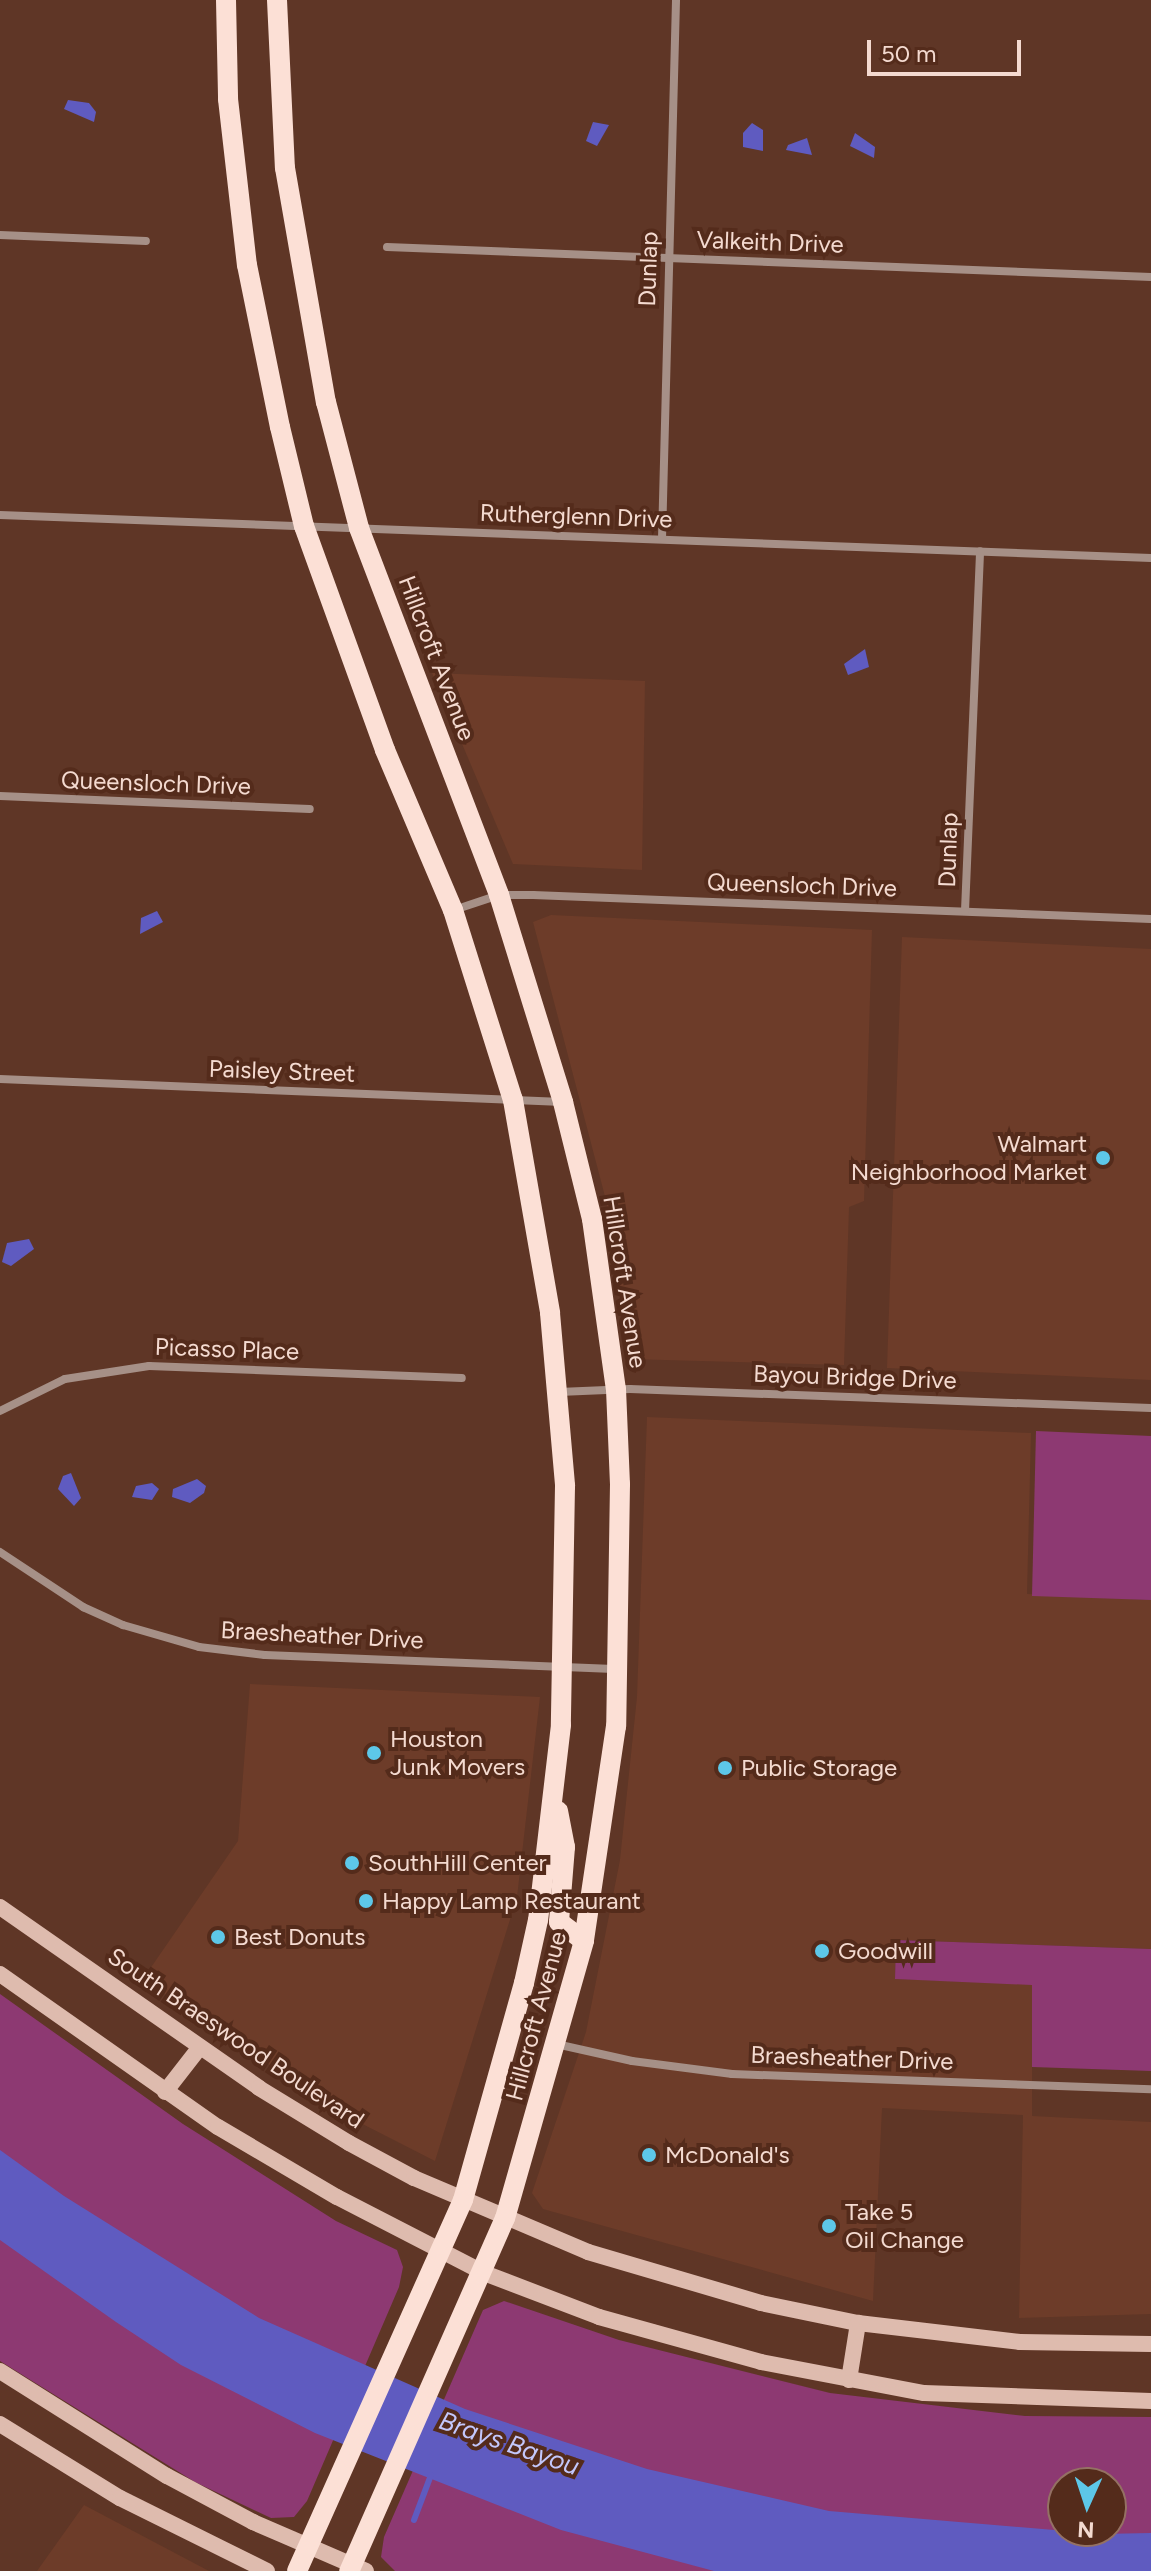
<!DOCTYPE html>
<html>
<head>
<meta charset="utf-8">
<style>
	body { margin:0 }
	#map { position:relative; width:1151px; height:2571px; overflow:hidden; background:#5f3626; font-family:Figtree,sans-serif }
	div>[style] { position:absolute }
	.built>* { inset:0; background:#6d3c29 }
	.green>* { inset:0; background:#8d3972 }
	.water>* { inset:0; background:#5f5bc0 }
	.stream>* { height:6px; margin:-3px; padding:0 3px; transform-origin:3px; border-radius:3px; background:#5f5bc0 }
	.minor>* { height:8px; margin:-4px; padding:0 4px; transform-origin:4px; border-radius:4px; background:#a69087 }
	.secondary>* { height:16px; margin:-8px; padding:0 8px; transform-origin:8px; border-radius:8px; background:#debbae }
	.primary>* { height:20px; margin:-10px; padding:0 10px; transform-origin:10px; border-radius:10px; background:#fce0d6 }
	.dots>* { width:22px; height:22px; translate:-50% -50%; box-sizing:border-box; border:4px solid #542b1b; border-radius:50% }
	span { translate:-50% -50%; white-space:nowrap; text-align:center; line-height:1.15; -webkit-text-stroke:8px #542b1b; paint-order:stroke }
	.street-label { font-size:24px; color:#f4dad0 }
	.poi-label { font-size:24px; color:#f4dad0 }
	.right { translate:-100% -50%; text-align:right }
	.left { translate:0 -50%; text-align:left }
	.water-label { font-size:26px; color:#c3c7fb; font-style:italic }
	.north { position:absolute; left:1047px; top:2467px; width:80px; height:80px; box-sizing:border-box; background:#542b1b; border:2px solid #947163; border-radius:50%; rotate:183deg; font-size:22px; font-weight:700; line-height:32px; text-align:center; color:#f4dad0 }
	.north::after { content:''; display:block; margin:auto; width:28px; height:36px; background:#5dc7e8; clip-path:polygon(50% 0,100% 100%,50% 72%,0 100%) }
	.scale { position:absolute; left:867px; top:40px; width:154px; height:36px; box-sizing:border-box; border:4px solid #f4dad0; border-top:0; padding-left:10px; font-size:24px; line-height:28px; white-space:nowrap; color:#f4dad0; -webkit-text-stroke:6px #542b1b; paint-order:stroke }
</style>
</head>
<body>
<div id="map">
	<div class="built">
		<i style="clip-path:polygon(432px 673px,645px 681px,642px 870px,513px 864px)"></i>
		<i style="clip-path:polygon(551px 915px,872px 930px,864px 1201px,849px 1207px,844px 1365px,629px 1359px,607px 1204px,533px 922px)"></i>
		<i style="clip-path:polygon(902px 937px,1151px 949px,1151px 1380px,887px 1368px)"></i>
		<i style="clip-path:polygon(647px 1417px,1031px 1433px,1027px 1594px,1151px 1600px,1151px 1949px,896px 1940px,895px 1979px,1032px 1984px,1032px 2116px,1151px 2122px,1151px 2314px,1019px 2318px,1023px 2115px,882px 2108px,873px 2301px,543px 2209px,532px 2193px,586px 2032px,620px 1860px,637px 1697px)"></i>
		<i style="clip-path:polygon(250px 1684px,540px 1697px,517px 1897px,435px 2161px,339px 2112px,143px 1979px,238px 1841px)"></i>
		<i style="clip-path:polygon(84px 2505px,209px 2571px,37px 2571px)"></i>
	</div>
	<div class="green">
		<i style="clip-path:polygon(1036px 1431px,1151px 1436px,1151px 1600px,1032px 1596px)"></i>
		<i style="clip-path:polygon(896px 1940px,1151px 1949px,1151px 2071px,1032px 2067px,1032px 1985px,895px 1979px)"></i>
		<i style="clip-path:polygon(0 1994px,183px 2124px,336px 2221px,397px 2250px,403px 2267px,399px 2287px,307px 2501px,294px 2517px,271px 2518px,195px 2482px,0 2361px)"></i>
		<i style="clip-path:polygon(evenodd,504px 2301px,619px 2340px,830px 2393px,1025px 2416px,1151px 2417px,1151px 2571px,395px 2571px,381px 2557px,384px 2537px,483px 2310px,504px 2301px,1063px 2483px,1111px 2483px,1111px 2531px,1063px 2531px,1063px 2483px)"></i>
	</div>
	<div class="water">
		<i style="clip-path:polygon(68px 100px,89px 103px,96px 112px,94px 122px,64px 109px)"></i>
		<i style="clip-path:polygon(593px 122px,609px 125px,597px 146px,586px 141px)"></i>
		<i style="clip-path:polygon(752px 123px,763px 130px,763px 151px,743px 147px,743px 133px)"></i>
		<i style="clip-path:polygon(855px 133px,875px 147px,874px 158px,850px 146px)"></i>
		<i style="clip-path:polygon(807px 138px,812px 155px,786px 150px,788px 145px)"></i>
		<i style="clip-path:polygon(865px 649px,869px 667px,848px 675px,844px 664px)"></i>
		<i style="clip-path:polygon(157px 911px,163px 922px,140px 934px,141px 918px)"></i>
		<i style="clip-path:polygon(29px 1239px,34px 1249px,11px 1266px,2px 1262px,7px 1243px)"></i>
		<i style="clip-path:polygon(71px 1473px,81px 1498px,74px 1506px,58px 1489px,63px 1476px)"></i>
		<i style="clip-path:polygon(197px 1479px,206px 1486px,204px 1493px,190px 1503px,172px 1497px,173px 1489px)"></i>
		<i style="clip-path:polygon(152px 1483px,159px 1489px,152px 1500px,132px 1497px,136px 1486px)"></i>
		<i style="clip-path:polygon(0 2150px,64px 2196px,259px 2318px,465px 2409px,647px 2469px,829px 2511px,1101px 2534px,1151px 2533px,1151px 2571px,714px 2571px,561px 2530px,315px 2433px,181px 2365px,116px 2322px,0 2240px)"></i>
	</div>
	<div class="stream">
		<i style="left:414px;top:2520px;width:48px;rotate:-69.3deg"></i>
	</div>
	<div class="minor">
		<i style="left:0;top:235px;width:146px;rotate:2.4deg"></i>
		<i style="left:387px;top:247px;width:765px;rotate:2.25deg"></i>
		<i style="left:0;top:515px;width:1152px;rotate:2.14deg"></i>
		<i style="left:662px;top:539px;width:539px;rotate:-88.51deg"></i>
		<i style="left:0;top:796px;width:310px;rotate:2.4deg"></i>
		<i style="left:454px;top:910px;width:47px;rotate:-18.4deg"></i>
		<i style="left:499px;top:895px;width:34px"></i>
		<i style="left:533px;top:895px;width:618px;rotate:2.22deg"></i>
		<i style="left:965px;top:911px;width:360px;rotate:-87.6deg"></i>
		<i style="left:0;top:1079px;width:563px;rotate:2.34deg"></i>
		<i style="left:559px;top:1392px;width:71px;rotate:-2.4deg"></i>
		<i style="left:630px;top:1389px;width:521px;rotate:2.09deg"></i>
		<i style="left:0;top:1411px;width:72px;rotate:-26.2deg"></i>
		<i style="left:65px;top:1379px;width:85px;rotate:-8.8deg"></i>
		<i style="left:149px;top:1366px;width:313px;rotate:2.2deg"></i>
		<i style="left:0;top:1552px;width:100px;rotate:33.5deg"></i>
		<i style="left:83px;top:1607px;width:44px;rotate:24.2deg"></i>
		<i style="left:123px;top:1625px;width:79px;rotate:16.1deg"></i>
		<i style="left:199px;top:1647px;width:66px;rotate:6.9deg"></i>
		<i style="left:265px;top:1655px;width:349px;rotate:2.3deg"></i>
		<i style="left:556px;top:2044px;width:78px;rotate:12.6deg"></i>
		<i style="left:632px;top:2061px;width:101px;rotate:7.4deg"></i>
		<i style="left:732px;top:2074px;width:419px;rotate:2.1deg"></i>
	</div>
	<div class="secondary">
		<i style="left:0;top:1907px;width:316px;rotate:34.9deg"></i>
		<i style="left:259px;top:2088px;width:105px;rotate:31.4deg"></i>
		<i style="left:349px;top:2143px;width:74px;rotate:28.3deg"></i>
		<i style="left:414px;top:2178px;width:189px;rotate:23deg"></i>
		<i style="left:588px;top:2252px;width:180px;rotate:16.4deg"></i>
		<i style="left:761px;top:2303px;width:99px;rotate:11.7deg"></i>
		<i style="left:858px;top:2323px;width:163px;rotate:6.7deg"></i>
		<i style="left:1020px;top:2342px;width:131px;rotate:0.9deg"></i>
		<i style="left:0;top:1974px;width:266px;rotate:35.1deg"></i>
		<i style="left:218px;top:2127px;width:138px;rotate:30.5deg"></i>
		<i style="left:337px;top:2197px;width:165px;rotate:27.3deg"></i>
		<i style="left:484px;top:2273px;width:123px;rotate:20.9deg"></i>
		<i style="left:599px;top:2317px;width:168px;rotate:15.5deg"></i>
		<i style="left:761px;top:2362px;width:166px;rotate:10.8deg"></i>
		<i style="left:924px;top:2393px;width:227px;rotate:2deg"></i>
		<i style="left:165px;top:2092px;width:57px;rotate:-52.1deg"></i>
		<i style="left:0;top:2371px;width:197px;rotate:32.2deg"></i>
		<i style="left:167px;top:2476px;width:98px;rotate:28.1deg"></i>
		<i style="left:253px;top:2522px;width:123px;rotate:23.4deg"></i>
		<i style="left:849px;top:2380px;width:58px;rotate:-81deg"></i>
		<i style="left:0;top:2424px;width:141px;rotate:31.7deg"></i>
		<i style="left:120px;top:2498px;width:164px;rotate:26.4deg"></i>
	</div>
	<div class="primary">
		<i style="left:226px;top:0;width:99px;rotate:88.8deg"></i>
		<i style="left:228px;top:99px;width:167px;rotate:83.5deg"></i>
		<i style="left:247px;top:265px;width:165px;rotate:78.5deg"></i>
		<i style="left:280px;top:427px;width:102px;rotate:76.4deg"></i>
		<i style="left:304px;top:526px;width:238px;rotate:70.1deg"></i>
		<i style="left:385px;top:750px;width:174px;rotate:67deg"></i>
		<i style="left:453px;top:910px;width:199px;rotate:72.5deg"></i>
		<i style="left:513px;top:1100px;width:216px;rotate:80.1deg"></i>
		<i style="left:550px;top:1313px;width:174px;rotate:85deg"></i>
		<i style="left:565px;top:1486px;width:239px;rotate:91deg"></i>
		<i style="left:561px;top:1725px;width:196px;rotate:96.7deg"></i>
		<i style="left:538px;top:1920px;width:65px;rotate:102.5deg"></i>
		<i style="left:524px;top:1983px;width:225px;rotate:105.7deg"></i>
		<i style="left:463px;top:2200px;width:406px;rotate:114.1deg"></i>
		<i style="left:277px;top:0;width:168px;rotate:87.3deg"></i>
		<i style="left:285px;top:168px;width:238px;rotate:80.1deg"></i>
		<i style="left:326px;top:402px;width:130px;rotate:75.3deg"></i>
		<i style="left:359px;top:528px;width:393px;rotate:69.1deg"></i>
		<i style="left:499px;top:895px;width:217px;rotate:72.8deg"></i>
		<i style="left:563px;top:1102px;width:121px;rotate:76.1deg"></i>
		<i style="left:592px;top:1219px;width:172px;rotate:82deg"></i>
		<i style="left:616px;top:1389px;width:95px;rotate:87.6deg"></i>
		<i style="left:620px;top:1484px;width:242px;rotate:90.9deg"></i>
		<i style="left:616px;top:1726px;width:217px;rotate:98.5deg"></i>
		<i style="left:584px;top:1941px;width:288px;rotate:105.9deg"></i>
		<i style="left:505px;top:2218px;width:386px;rotate:113.8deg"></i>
		<i style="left:558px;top:1811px;width:37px;rotate:79deg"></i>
		<i style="left:565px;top:1847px;width:75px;rotate:94.6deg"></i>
		<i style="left:559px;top:1922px;width:31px;rotate:37deg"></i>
	</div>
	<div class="dots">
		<i style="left:1103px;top:1158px;background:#5dc7e8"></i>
		<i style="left:374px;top:1753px;background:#5dc7e8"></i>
		<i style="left:725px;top:1768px;background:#5dc7e8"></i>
		<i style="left:352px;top:1863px;background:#5dc7e8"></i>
		<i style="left:366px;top:1901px;background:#5dc7e8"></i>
		<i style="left:218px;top:1937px;background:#5dc7e8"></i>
		<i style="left:822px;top:1951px;background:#5dc7e8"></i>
		<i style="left:649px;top:2155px;background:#5dc7e8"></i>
		<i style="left:829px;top:2226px;background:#5dc7e8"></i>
	</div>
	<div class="street-label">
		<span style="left:770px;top:242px;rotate:2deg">Valkeith Drive</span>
		<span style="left:648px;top:269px;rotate:-88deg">Dunlap</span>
		<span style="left:576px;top:516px;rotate:2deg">Rutherglenn Drive</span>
		<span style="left:437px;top:658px;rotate:69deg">Hillcroft Avenue</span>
		<span style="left:156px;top:783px;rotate:2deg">Queensloch Drive</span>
		<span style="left:948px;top:850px;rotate:-88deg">Dunlap</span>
		<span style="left:802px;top:885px;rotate:2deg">Queensloch Drive</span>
		<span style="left:282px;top:1071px;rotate:2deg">Paisley Street</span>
		<span style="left:625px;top:1282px;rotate:81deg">Hillcroft Avenue</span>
		<span style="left:227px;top:1349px;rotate:2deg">Picasso Place</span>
		<span style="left:855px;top:1377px;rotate:2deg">Bayou Bridge Drive</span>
		<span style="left:322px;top:1635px;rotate:3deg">Braesheather Drive</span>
		<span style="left:536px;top:2016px;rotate:-75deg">Hillcroft Avenue</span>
		<span style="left:236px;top:2038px;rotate:34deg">South Braeswood Boulevard</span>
		<span style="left:852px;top:2058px;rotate:2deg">Braesheather Drive</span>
	</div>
	<div class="poi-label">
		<span class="right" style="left:1087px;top:1158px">Walmart<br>Neighborhood Market</span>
		<span class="left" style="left:390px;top:1753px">Houston<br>Junk Movers</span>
		<span class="left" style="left:741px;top:1768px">Public Storage</span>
		<span class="left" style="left:368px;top:1863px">SouthHill Center</span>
		<span class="left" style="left:382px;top:1901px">Happy Lamp Restaurant</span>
		<span class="left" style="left:234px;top:1937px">Best Donuts</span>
		<span class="left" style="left:838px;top:1951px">Goodwill</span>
		<span class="left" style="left:665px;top:2155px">McDonald's</span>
		<span class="left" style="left:845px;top:2226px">Take 5<br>Oil Change</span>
	</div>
	<div class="water-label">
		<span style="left:509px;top:2444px;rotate:19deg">Brays Bayou</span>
	</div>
	<div class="north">N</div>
	<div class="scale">50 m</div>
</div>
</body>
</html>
